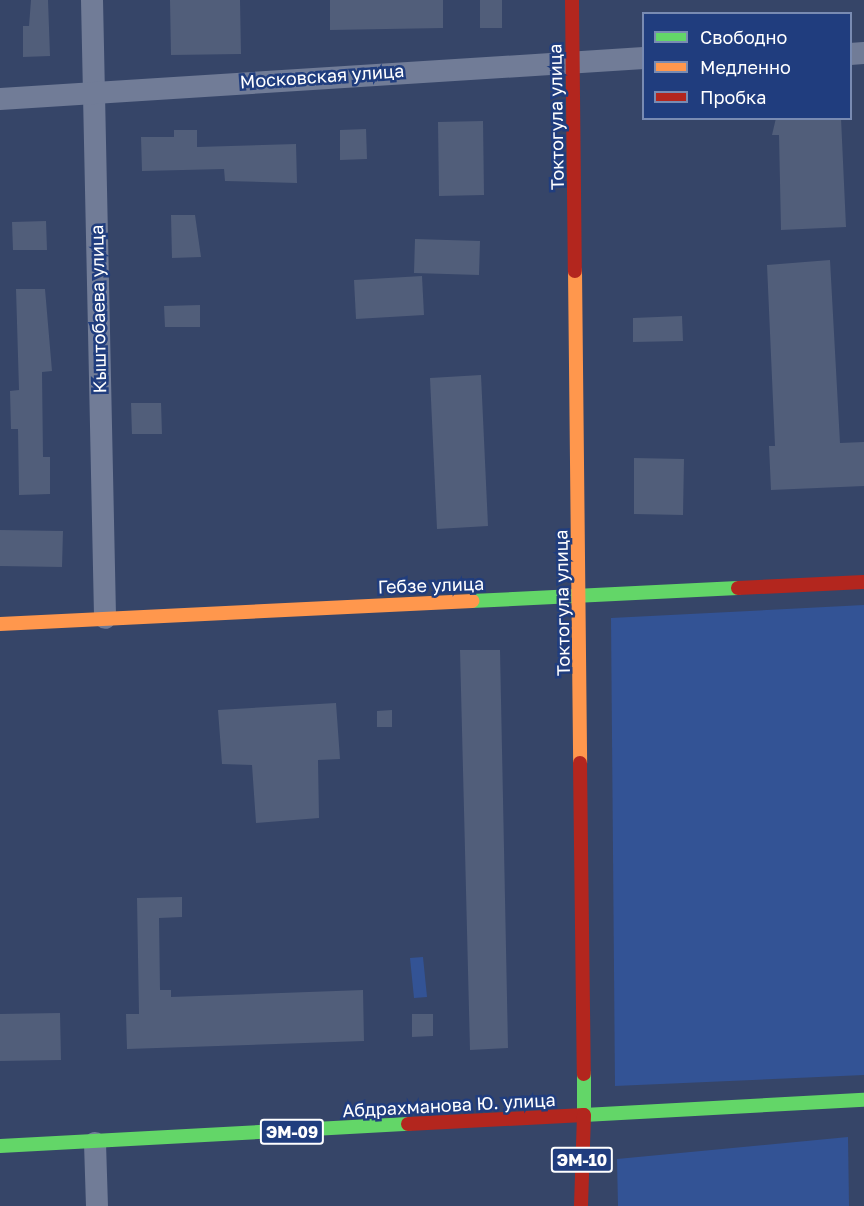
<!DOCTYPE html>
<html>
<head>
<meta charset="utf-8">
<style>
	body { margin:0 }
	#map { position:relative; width:864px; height:1206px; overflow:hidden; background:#364568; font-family:"Golos Text",sans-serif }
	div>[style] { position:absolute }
	.green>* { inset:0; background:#335395 }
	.building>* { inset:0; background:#515e7a }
	.street>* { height:22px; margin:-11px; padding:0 11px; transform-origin:11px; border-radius:11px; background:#717c97 }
	.fast>* { height:14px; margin:-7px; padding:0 7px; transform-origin:7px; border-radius:7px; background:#63d668 }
	.slow>* { height:14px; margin:-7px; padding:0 7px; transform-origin:7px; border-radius:7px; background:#ff974d }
	.jam>* { height:14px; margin:-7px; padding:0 7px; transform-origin:7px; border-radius:7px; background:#b3261e }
	span { translate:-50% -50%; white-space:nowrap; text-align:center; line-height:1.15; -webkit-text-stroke:5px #203d7e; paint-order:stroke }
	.shield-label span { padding:2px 4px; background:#203d7e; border:2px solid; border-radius:4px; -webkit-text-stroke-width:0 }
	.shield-label { font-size:16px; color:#fff; font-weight:700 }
	.street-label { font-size:18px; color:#fff }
	.legend { position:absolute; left:642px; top:12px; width:210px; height:108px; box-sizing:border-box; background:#203d7e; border:2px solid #798bb2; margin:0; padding:8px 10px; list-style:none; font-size:18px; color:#fff }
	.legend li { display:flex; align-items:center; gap:12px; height:30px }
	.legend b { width:30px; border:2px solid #798bb2 }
</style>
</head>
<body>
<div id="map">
	<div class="green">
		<i style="clip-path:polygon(864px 605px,864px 1075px,615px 1086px,611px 618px)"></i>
		<i style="clip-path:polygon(423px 957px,427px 997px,414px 998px,410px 958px)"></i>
		<i style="clip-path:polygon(848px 1137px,849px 1206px,618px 1206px,617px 1159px)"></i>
	</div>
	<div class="building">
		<i style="clip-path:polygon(31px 0,48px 0,50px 56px,23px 57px,23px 26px,29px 26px)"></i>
		<i style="clip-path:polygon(170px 0,240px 0,241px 54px,171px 55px)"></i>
		<i style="clip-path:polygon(330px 0,443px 0,443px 28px,330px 30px)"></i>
		<i style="clip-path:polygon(480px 0,502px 0,502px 28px,480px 28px)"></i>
		<i style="clip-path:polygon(776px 118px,841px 118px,846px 227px,781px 230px,779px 135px,772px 135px)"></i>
		<i style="clip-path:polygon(483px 121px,484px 195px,439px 196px,438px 122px)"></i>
		<i style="clip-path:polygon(366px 129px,367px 159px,340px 160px,340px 130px)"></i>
		<i style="clip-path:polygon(174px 130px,197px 130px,197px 147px,296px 144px,297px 183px,225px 181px,224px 169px,142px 171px,141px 137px,174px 137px)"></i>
		<i style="clip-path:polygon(171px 215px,195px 215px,201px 257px,172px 258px)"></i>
		<i style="clip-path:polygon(46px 221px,47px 250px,13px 250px,12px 222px)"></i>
		<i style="clip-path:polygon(415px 239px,480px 241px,479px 275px,414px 273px)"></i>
		<i style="clip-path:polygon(830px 260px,840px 443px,864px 442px,864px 486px,771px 490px,769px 446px,775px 446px,767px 265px)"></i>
		<i style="clip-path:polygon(422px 276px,424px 315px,356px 319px,354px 280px)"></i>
		<i style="clip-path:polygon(16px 289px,45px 289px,52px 371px,42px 372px,43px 457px,50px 457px,50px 494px,19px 495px,18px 429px,11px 429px,10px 391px,19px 390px)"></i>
		<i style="clip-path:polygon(200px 305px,200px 327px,165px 327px,164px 306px)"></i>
		<i style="clip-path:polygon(682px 316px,683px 341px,633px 342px,633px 318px)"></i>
		<i style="clip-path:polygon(481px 375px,488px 526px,437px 529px,430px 378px)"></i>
		<i style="clip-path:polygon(131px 403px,161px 403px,162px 434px,132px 434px)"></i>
		<i style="clip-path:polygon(634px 458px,684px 459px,683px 515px,634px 514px)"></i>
		<i style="clip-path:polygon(0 530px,63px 531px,62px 567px,0 566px)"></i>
		<i style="clip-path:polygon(460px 650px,500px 650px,508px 1048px,470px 1050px)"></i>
		<i style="clip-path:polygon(336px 703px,340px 759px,318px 760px,319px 818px,256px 823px,252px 765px,222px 764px,218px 710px)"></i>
		<i style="clip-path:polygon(392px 710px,392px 727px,377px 727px,377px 711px)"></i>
		<i style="clip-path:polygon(182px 897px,182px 917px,159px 918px,160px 990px,171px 990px,171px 997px,363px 990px,364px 1041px,127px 1049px,126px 1014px,139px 1014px,137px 898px)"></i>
		<i style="clip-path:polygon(60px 1013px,61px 1060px,0 1061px,0 1014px)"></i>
		<i style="clip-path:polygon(412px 1014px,433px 1014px,433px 1036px,412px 1037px)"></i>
	</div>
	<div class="street">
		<i style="left:92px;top:0;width:618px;rotate:88.79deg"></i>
		<i style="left:850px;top:54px;width:14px;rotate:-4deg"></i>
		<i style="left:0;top:99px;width:645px;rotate:-3.64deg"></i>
		<i style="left:95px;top:1143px;width:63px;rotate:88.2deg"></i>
	</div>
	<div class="fast">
		<i style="left:472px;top:601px;width:266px;rotate:-2.8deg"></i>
		<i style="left:584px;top:1074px;width:41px;rotate:90deg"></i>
		<i style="left:584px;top:1115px;width:280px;rotate:-3.1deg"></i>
		<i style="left:0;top:1146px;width:409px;rotate:-3.1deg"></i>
	</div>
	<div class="slow">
		<i style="left:575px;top:271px;width:492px;rotate:89.4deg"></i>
		<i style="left:0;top:624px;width:473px;rotate:-2.8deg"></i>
	</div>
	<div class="jam">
		<i style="left:572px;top:0;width:271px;rotate:89.4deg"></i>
		<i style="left:738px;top:588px;width:126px;rotate:-2.7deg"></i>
		<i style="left:580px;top:763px;width:311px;rotate:89.3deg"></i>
		<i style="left:408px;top:1124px;width:176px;rotate:-2.9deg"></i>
		<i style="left:584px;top:1115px;width:91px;rotate:91.9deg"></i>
	</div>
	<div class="shield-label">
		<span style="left:292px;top:1132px">ЭМ-09</span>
		<span style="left:582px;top:1160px">ЭМ-10</span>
	</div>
	<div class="street-label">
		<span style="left:322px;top:76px;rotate:-4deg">Московская улица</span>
		<span style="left:556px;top:117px;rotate:-91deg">Токтогула улица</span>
		<span style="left:98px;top:309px;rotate:-91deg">Кыштобаева улица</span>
		<span style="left:431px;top:585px;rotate:-2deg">Гебзе улица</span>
		<span style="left:562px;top:603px;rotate:-91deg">Токтогула улица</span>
		<span style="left:449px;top:1105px;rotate:-3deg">Абдрахманова Ю. улица</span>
	</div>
	<ul class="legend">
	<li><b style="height:8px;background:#63d668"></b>Свободно</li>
	<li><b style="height:8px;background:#ff974d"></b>Медленно</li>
	<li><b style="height:8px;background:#b3261e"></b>Пробка</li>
	</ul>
</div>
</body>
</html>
